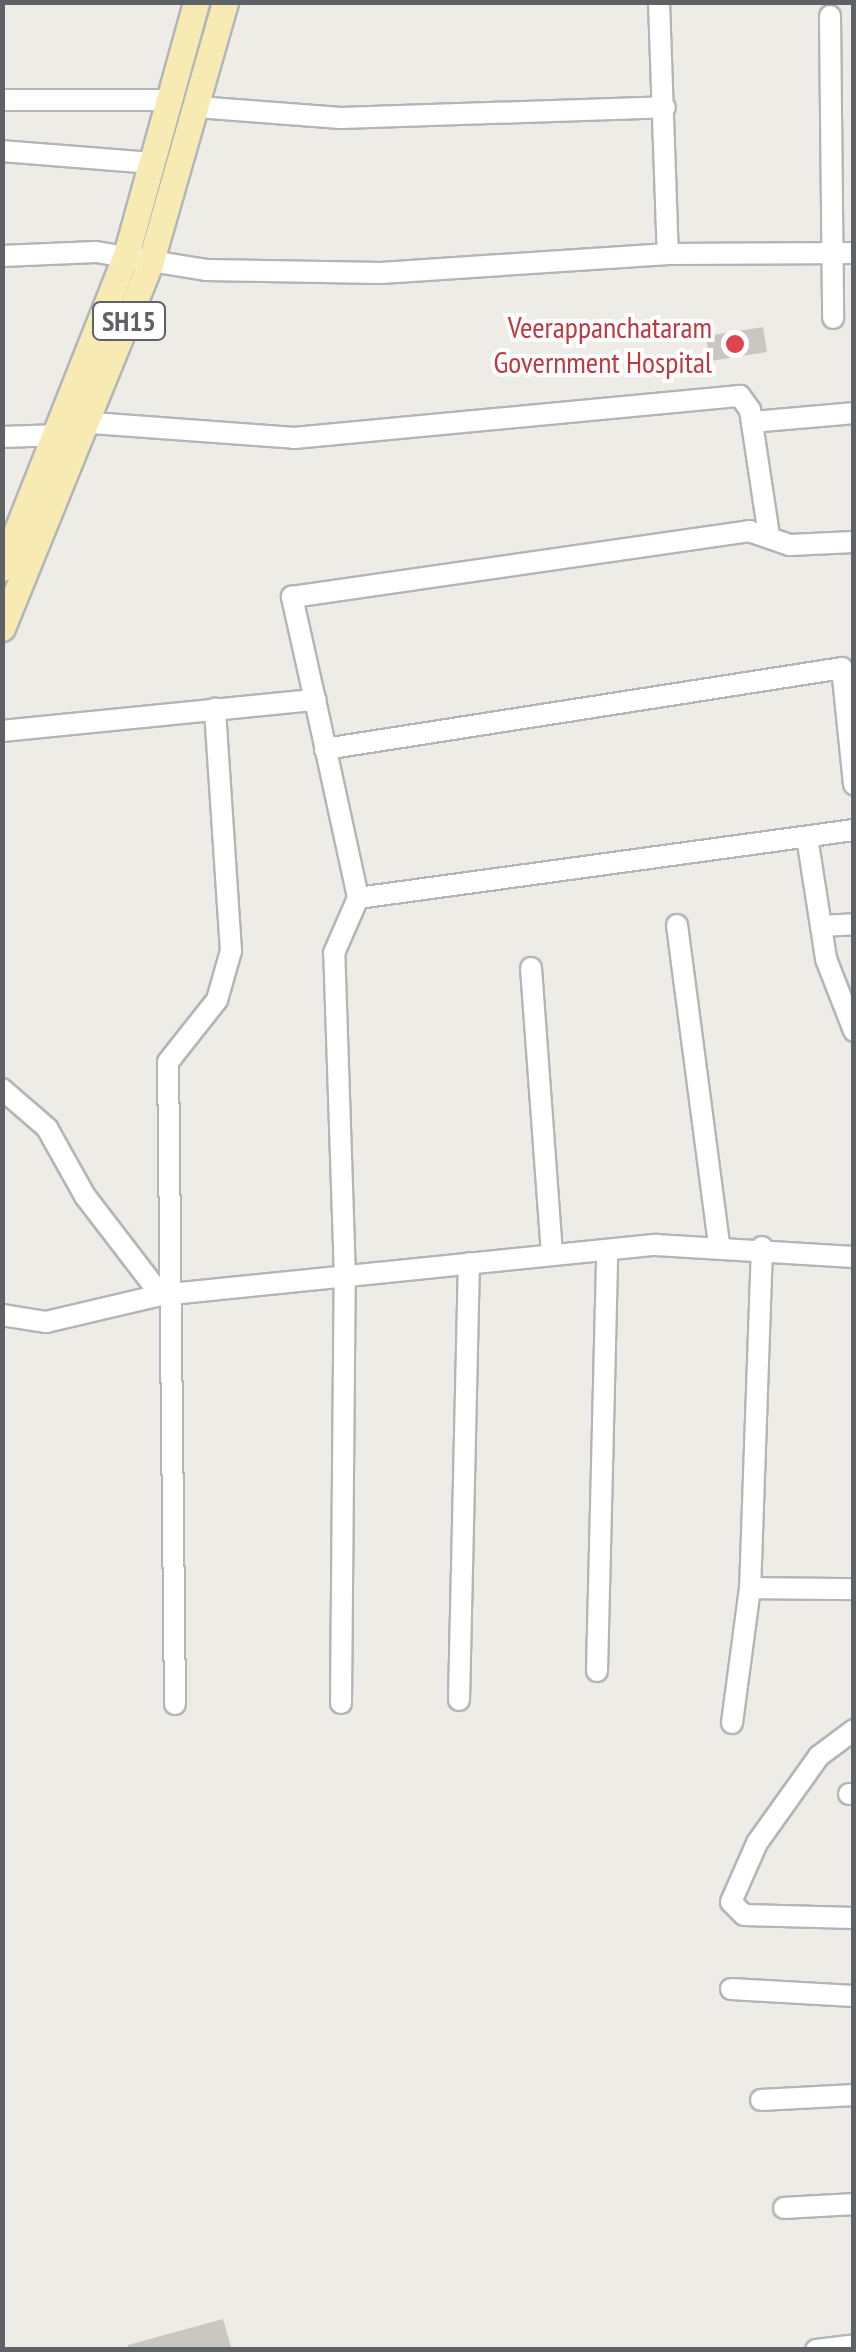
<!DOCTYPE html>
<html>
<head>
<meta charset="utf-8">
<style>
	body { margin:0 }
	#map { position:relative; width:856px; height:2352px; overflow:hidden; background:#eeece6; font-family:"PT Sans Narrow",sans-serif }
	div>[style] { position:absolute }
	.building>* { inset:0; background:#cac7c3 }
	.roads { filter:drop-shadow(2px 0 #b3b6b9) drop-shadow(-2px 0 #b3b6b9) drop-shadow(0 2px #b3b6b9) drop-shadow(0 -2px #b3b6b9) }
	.minor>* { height:20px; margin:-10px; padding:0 10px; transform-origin:10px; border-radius:10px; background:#fff }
	.major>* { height:25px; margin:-12.5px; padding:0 12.5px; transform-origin:12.5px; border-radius:12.5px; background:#f7eab2 }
	.dots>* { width:28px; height:28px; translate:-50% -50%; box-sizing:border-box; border:5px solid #fff; border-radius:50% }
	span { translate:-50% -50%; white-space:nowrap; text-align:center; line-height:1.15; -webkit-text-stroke:8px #fff; paint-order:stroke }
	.shield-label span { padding:2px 8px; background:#fff; border:2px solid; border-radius:8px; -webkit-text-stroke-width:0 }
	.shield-label { font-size:28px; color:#5e6165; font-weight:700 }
	.health-label { font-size:30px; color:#be3a42 }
	.right { translate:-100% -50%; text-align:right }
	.frame { position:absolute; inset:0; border:5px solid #5e6165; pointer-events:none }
</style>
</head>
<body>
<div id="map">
	<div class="building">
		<i style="clip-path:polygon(763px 327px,767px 352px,710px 361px,706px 336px)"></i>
		<i style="clip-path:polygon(223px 2319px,232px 2350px,128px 2350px,128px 2345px)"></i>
	</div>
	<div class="roads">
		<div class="minor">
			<i style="left:659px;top:2px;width:252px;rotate:88deg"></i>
			<i style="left:830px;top:16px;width:302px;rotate:89.4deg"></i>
			<i style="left:2px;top:100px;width:168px"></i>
			<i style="left:197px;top:107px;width:144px;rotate:4.4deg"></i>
			<i style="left:341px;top:118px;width:324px;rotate:-1.9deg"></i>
			<i style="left:2px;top:151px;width:150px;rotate:4.6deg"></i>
			<i style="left:2px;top:256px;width:94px;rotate:-2.4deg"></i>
			<i style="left:96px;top:252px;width:111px;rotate:9.3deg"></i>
			<i style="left:206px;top:270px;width:175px;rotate:1deg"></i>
			<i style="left:381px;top:273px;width:288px;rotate:-3.8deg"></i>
			<i style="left:668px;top:254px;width:186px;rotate:-0.3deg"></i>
			<i style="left:752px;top:422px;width:102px;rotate:-5deg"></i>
			<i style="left:92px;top:423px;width:203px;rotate:4.2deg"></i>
			<i style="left:294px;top:438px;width:448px;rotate:-5.4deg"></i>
			<i style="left:740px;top:396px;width:17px;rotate:54deg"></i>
			<i style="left:750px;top:410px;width:127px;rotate:81.4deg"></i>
			<i style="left:2px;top:437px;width:58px;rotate:-2deg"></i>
			<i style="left:315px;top:700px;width:106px;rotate:-102.6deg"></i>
			<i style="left:292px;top:597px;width:462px;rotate:-8.2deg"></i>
			<i style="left:749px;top:531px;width:43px;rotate:18.9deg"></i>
			<i style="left:790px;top:545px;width:64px;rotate:-2.7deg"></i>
			<i style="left:2px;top:731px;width:315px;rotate:-5.7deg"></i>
			<i style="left:315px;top:700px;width:203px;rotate:77.7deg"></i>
			<i style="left:358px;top:898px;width:501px;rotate:-7.81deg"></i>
			<i style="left:325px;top:749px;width:523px;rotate:-8.9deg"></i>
			<i style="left:842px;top:668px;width:117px;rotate:84.1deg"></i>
			<i style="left:807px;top:837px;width:123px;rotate:81.1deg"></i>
			<i style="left:826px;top:959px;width:77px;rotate:68.7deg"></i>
			<i style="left:677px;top:925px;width:323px;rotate:82.5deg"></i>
			<i style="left:821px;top:926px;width:33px;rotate:-3deg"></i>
			<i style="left:531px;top:968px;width:286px;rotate:85.8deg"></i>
			<i style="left:2px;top:1089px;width:60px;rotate:40.9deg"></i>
			<i style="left:47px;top:1128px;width:78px;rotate:60.8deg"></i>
			<i style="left:85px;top:1196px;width:125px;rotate:52.5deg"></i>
			<i style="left:762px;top:1247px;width:341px;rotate:92deg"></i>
			<i style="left:750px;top:1588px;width:104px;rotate:0.6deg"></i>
			<i style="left:2px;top:1315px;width:45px;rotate:9deg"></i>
			<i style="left:46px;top:1322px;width:118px;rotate:-13.2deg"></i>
			<i style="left:161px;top:1295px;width:498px;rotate:-5.8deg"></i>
			<i style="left:656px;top:1245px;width:198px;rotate:3.5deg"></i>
			<i style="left:597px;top:1671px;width:421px;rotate:-88.6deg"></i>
			<i style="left:459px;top:1700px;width:437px;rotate:-88.7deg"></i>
			<i style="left:341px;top:1703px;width:426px;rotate:-89.5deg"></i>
			<i style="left:345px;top:1277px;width:324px;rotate:-91.9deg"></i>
			<i style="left:334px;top:953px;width:60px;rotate:-66.4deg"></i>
			<i style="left:175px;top:1704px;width:642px;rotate:-90.62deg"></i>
			<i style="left:168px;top:1062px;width:79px;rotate:-51.7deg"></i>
			<i style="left:217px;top:1000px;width:51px;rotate:-74.1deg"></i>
			<i style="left:231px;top:951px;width:243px;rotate:-93.8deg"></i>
			<i style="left:732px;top:1723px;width:136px;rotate:-82.4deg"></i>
			<i style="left:854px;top:1730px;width:44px;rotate:143.4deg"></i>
			<i style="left:819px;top:1756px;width:107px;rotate:125.5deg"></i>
			<i style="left:757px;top:1843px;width:64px;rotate:113.8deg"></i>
			<i style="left:731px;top:1902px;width:18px;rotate:45deg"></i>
			<i style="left:744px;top:1915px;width:110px;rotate:1.6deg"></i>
			<i style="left:849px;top:1794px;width:5px"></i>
			<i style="left:731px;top:1989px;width:123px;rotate:3.3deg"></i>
			<i style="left:761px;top:2100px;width:93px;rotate:-3.1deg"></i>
			<i style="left:784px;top:2208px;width:70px;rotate:-3.3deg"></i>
			<i style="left:816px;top:2350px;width:38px;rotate:-7deg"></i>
		</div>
		<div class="major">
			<i style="left:2px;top:568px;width:337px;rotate:-68.4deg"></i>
			<i style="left:126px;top:255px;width:263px;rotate:-74.5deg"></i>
			<i style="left:2px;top:628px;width:393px;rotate:-67.9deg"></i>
			<i style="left:150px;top:264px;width:273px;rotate:-74deg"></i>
		</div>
	</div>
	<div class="dots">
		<i style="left:735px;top:344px;background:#e0444e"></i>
	</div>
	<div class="shield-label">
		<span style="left:129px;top:321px">SH15</span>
	</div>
	<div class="health-label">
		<span class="right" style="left:712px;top:344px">Veerappanchataram<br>Government Hospital</span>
	</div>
	<div class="frame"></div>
</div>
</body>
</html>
